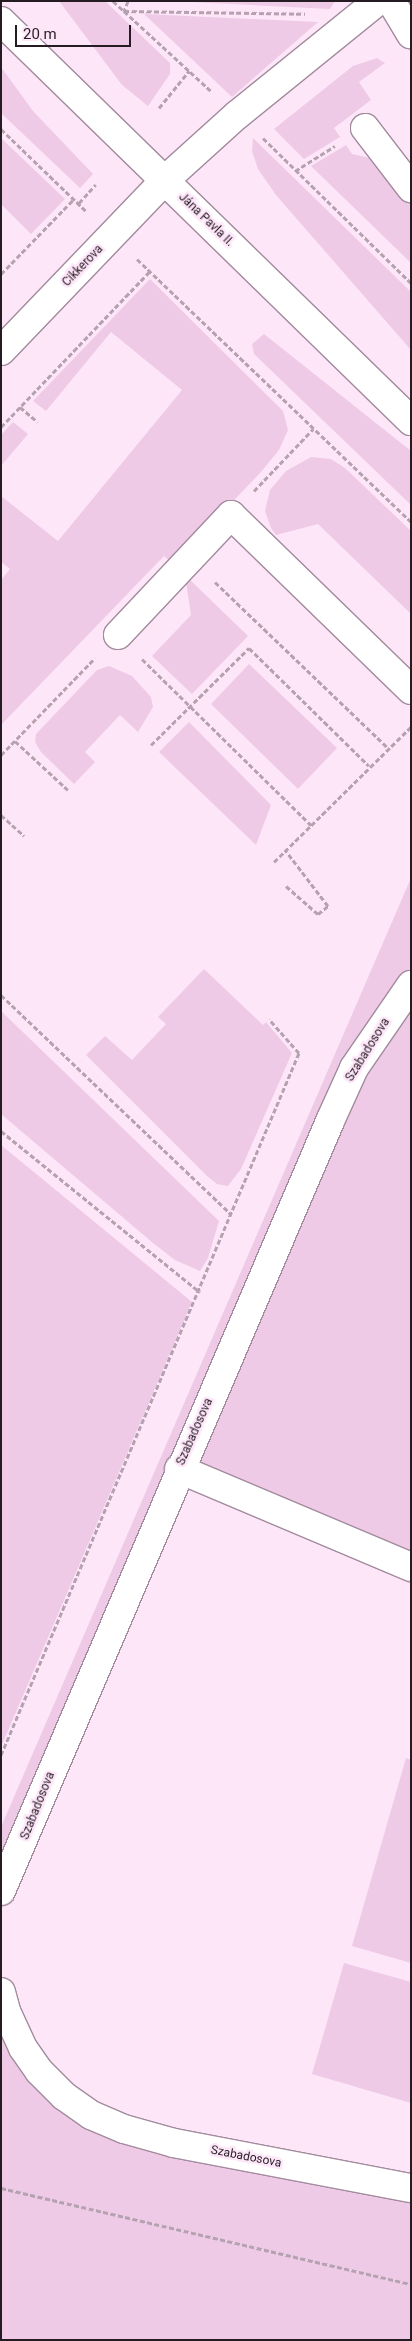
<!DOCTYPE html>
<html>
<head>
<meta charset="utf-8">
<style>
	body { margin:0 }
	#map { position:relative; width:412px; height:2341px; overflow:hidden; background:#fee6f9; font-family:Roboto,sans-serif }
	div>[style] { position:absolute }
	.green>* { inset:0; background:#eecae6 }
	.path>* { height:3px; margin-top:-1.5px; transform-origin:0; background:repeating-linear-gradient(90deg,#b5a2b1 0 5px,transparent 0 7.5px) }
	.roads { filter:drop-shadow(1px 0 #a28b9d) drop-shadow(-1px 0 #a28b9d) drop-shadow(0 1px #a28b9d) drop-shadow(0 -1px #a28b9d) }
	.minor>* { height:28px; margin:-14px; padding:0 14px; transform-origin:14px; border-radius:14px; background:#fff }
	span { translate:-50% -50%; white-space:nowrap; text-align:center; line-height:1.15; -webkit-text-stroke:5px #fee6f9; paint-order:stroke }
	.street-label { font-size:12px; color:#251c23 }
	.frame { position:absolute; inset:0; border:2px solid #251c23; pointer-events:none }
	.scale { position:absolute; left:15px; top:25px; width:116px; height:22px; box-sizing:border-box; border:2px solid #251c23; border-top:0; padding-left:6px; font-size:15px; line-height:18px; white-space:nowrap; color:#251c23; -webkit-text-stroke:4px #fee6f9; paint-order:stroke }
</style>
</head>
<body>
<div id="map">
	<div class="green">
		<i style="clip-path:polygon(59px 1px,105px 1px,170px 63px,170px 74px,148px 106px,122px 85px)"></i>
		<i style="clip-path:polygon(171px 1px,335px 1px,330px 9px)"></i>
		<i style="clip-path:polygon(144px 14px,318px 22px,232px 97px)"></i>
		<i style="clip-path:polygon(377px 58px,385px 63px,359px 82px,371px 100px,334px 128px,340px 137px,304px 159px,274px 129px,353px 66px)"></i>
		<i style="clip-path:polygon(1px 67px,33px 111px,93px 174px,80px 188px,1px 113px)"></i>
		<i style="clip-path:polygon(1px 138px,65px 199px,31px 234px,1px 204px)"></i>
		<i style="clip-path:polygon(253px 138px,411px 292px,411px 350px,276px 195px,258px 169px,252px 151px)"></i>
		<i style="clip-path:polygon(346px 145px,352px 154px,375px 159px,411px 205px,411px 263px,311px 166px)"></i>
		<i style="clip-path:polygon(150px 279px,283px 411px,288px 430px,279px 450px,261px 472px,173px 564px,164px 556px,1px 725px,1px 580px,10px 569px,1px 562px,1px 496px,58px 541px,182px 390px,111px 332px,46px 411px,33px 401px)"></i>
		<i style="clip-path:polygon(264px 334px,411px 451px,411px 505px,254px 354px,252px 344px)"></i>
		<i style="clip-path:polygon(13px 422px,28px 434px,1px 466px,1px 435px)"></i>
		<i style="clip-path:polygon(311px 457px,331px 459px,345px 468px,411px 531px,411px 614px,318px 524px,276px 535px,271px 528px,265px 511px,270px 490px,286px 471px)"></i>
		<i style="clip-path:polygon(185px 575px,248px 636px,192px 694px,152px 656px,191px 615px)"></i>
		<i style="clip-path:polygon(249px 664px,337px 748px,298px 789px,211px 704px)"></i>
		<i style="clip-path:polygon(109px 666px,132px 676px,151px 697px,153px 707px,138px 732px,120px 715px,85px 752px,95px 762px,74px 784px,41px 752px,35px 742px,36px 734px,97px 670px)"></i>
		<i style="clip-path:polygon(189px 722px,271px 805px,256px 845px,159px 752px)"></i>
		<i style="clip-path:polygon(411px 878px,411px 965px,1px 1867px,1px 1827px)"></i>
		<i style="clip-path:polygon(204px 969px,263px 1025px,266px 1022px,292px 1053px,241px 1169px,228px 1186px,217px 1184px,207px 1176px,86px 1055px,105px 1036px,132px 1060px,166px 1024px,158px 1017px)"></i>
		<i style="clip-path:polygon(411px 998px,411px 1559px,193px 1461px,367px 1061px)"></i>
		<i style="clip-path:polygon(1px 1011px,219px 1221px,208px 1258px,200px 1271px,175px 1260px,153px 1243px,1px 1114px)"></i>
		<i style="clip-path:polygon(1px 1145px,192px 1302px,1px 1747px)"></i>
		<i style="clip-path:polygon(406px 1758px,411px 1760px,411px 1963px,352px 1946px)"></i>
		<i style="clip-path:polygon(344px 1963px,411px 1982px,411px 2103px,312px 2074px)"></i>
		<i style="clip-path:polygon(1px 2033px,29px 2080px,52px 2103px,411px 2197px,411px 2340px,1px 2340px)"></i>
	</div>
	<div class="path">
		<i style="left:113px;top:1px;width:134px;rotate:42.6deg"></i>
		<i style="left:128px;top:1px;width:11px;rotate:112deg"></i>
		<i style="left:124px;top:11px;width:181px;rotate:0.9deg"></i>
		<i style="left:159px;top:108px;width:48px;rotate:-51deg"></i>
		<i style="left:1px;top:129px;width:120px;rotate:44deg"></i>
		<i style="left:263px;top:138px;width:207px;rotate:44.4deg"></i>
		<i style="left:295px;top:171px;width:47px;rotate:-32deg"></i>
		<i style="left:79px;top:203px;width:25px;rotate:-48deg"></i>
		<i style="left:137px;top:259px;width:380px;rotate:43.8deg"></i>
		<i style="left:1px;top:274px;width:105px;rotate:-45.8deg"></i>
		<i style="left:20px;top:407px;width:23px;rotate:40deg"></i>
		<i style="left:1px;top:427px;width:216px;rotate:-46.3deg"></i>
		<i style="left:254px;top:491px;width:86px;rotate:-46.4deg"></i>
		<i style="left:215px;top:582px;width:240px;rotate:43.8deg"></i>
		<i style="left:142px;top:659px;width:237px;rotate:44.5deg"></i>
		<i style="left:15px;top:741px;width:72px;rotate:42.8deg"></i>
		<i style="left:151px;top:745px;width:138px;rotate:-44.7deg"></i>
		<i style="left:249px;top:648px;width:168px;rotate:44.5deg"></i>
		<i style="left:1px;top:755px;width:135px;rotate:-45.9deg"></i>
		<i style="left:1px;top:815px;width:31px;rotate:42deg"></i>
		<i style="left:274px;top:862px;width:192px;rotate:-44.6deg"></i>
		<i style="left:286px;top:886px;width:43px;rotate:41.2deg"></i>
		<i style="left:318px;top:914px;width:13px;rotate:-39deg"></i>
		<i style="left:328px;top:906px;width:69px;rotate:-127.4deg"></i>
		<i style="left:1px;top:995px;width:318px;rotate:43.6deg"></i>
		<i style="left:1px;top:1131px;width:256px;rotate:39deg"></i>
		<i style="left:1px;top:1755px;width:763px;rotate:-67deg"></i>
		<i style="left:299px;top:1053px;width:45px;rotate:-131.4deg"></i>
		<i style="left:1px;top:2188px;width:421px;rotate:13.2deg"></i>
	</div>
	<div class="roads">
		<div class="minor">
			<i style="left:391px;top:1px;width:39px;rotate:59deg"></i>
			<i style="left:1px;top:21px;width:573px;rotate:44.29deg"></i>
			<i style="left:365px;top:128px;width:76px;rotate:52.5deg"></i>
			<i style="left:1px;top:351px;width:237px;rotate:-46.2deg"></i>
			<i style="left:165px;top:180px;width:97px;rotate:-42.1deg"></i>
			<i style="left:237px;top:115px;width:181px;rotate:-39deg"></i>
			<i style="left:118px;top:635px;width:165px;rotate:-46.7deg"></i>
			<i style="left:231px;top:515px;width:251px;rotate:44.2deg"></i>
			<i style="left:179px;top:1469px;width:252px;rotate:22.9deg"></i>
			<i style="left:1px;top:1891px;width:837px;rotate:-66.86deg"></i>
			<i style="left:330px;top:1121px;width:58px;rotate:-65.6deg"></i>
			<i style="left:354px;top:1068px;width:101px;rotate:-55.5deg"></i>
			<i style="left:1px;top:1992px;width:20px;rotate:75deg"></i>
			<i style="left:6px;top:2011px;width:41px;rotate:65.3deg"></i>
			<i style="left:23px;top:2048px;width:28px;rotate:55deg"></i>
			<i style="left:39px;top:2071px;width:35px;rotate:45deg"></i>
			<i style="left:64px;top:2096px;width:33px;rotate:35deg"></i>
			<i style="left:91px;top:2115px;width:36px;rotate:23deg"></i>
			<i style="left:124px;top:2129px;width:52px;rotate:15.6deg"></i>
			<i style="left:174px;top:2143px;width:241px;rotate:10.8deg"></i>
		</div>
	</div>
	<div class="street-label">
		<span style="left:206px;top:220px;rotate:44deg">Jána Pavla II.</span>
		<span style="left:83px;top:266px;rotate:-46deg">Cikkerova</span>
		<span style="left:368px;top:1050px;rotate:-58deg">Szabadosova</span>
		<span style="left:195px;top:1432px;rotate:-66deg">Szabadosova</span>
		<span style="left:38px;top:1806px;rotate:-68deg">Szabadosova</span>
		<span style="left:246px;top:2157px;rotate:11deg">Szabadosova</span>
	</div>
	<div class="frame"></div>
	<div class="scale">20 m</div>
</div>
</body>
</html>
